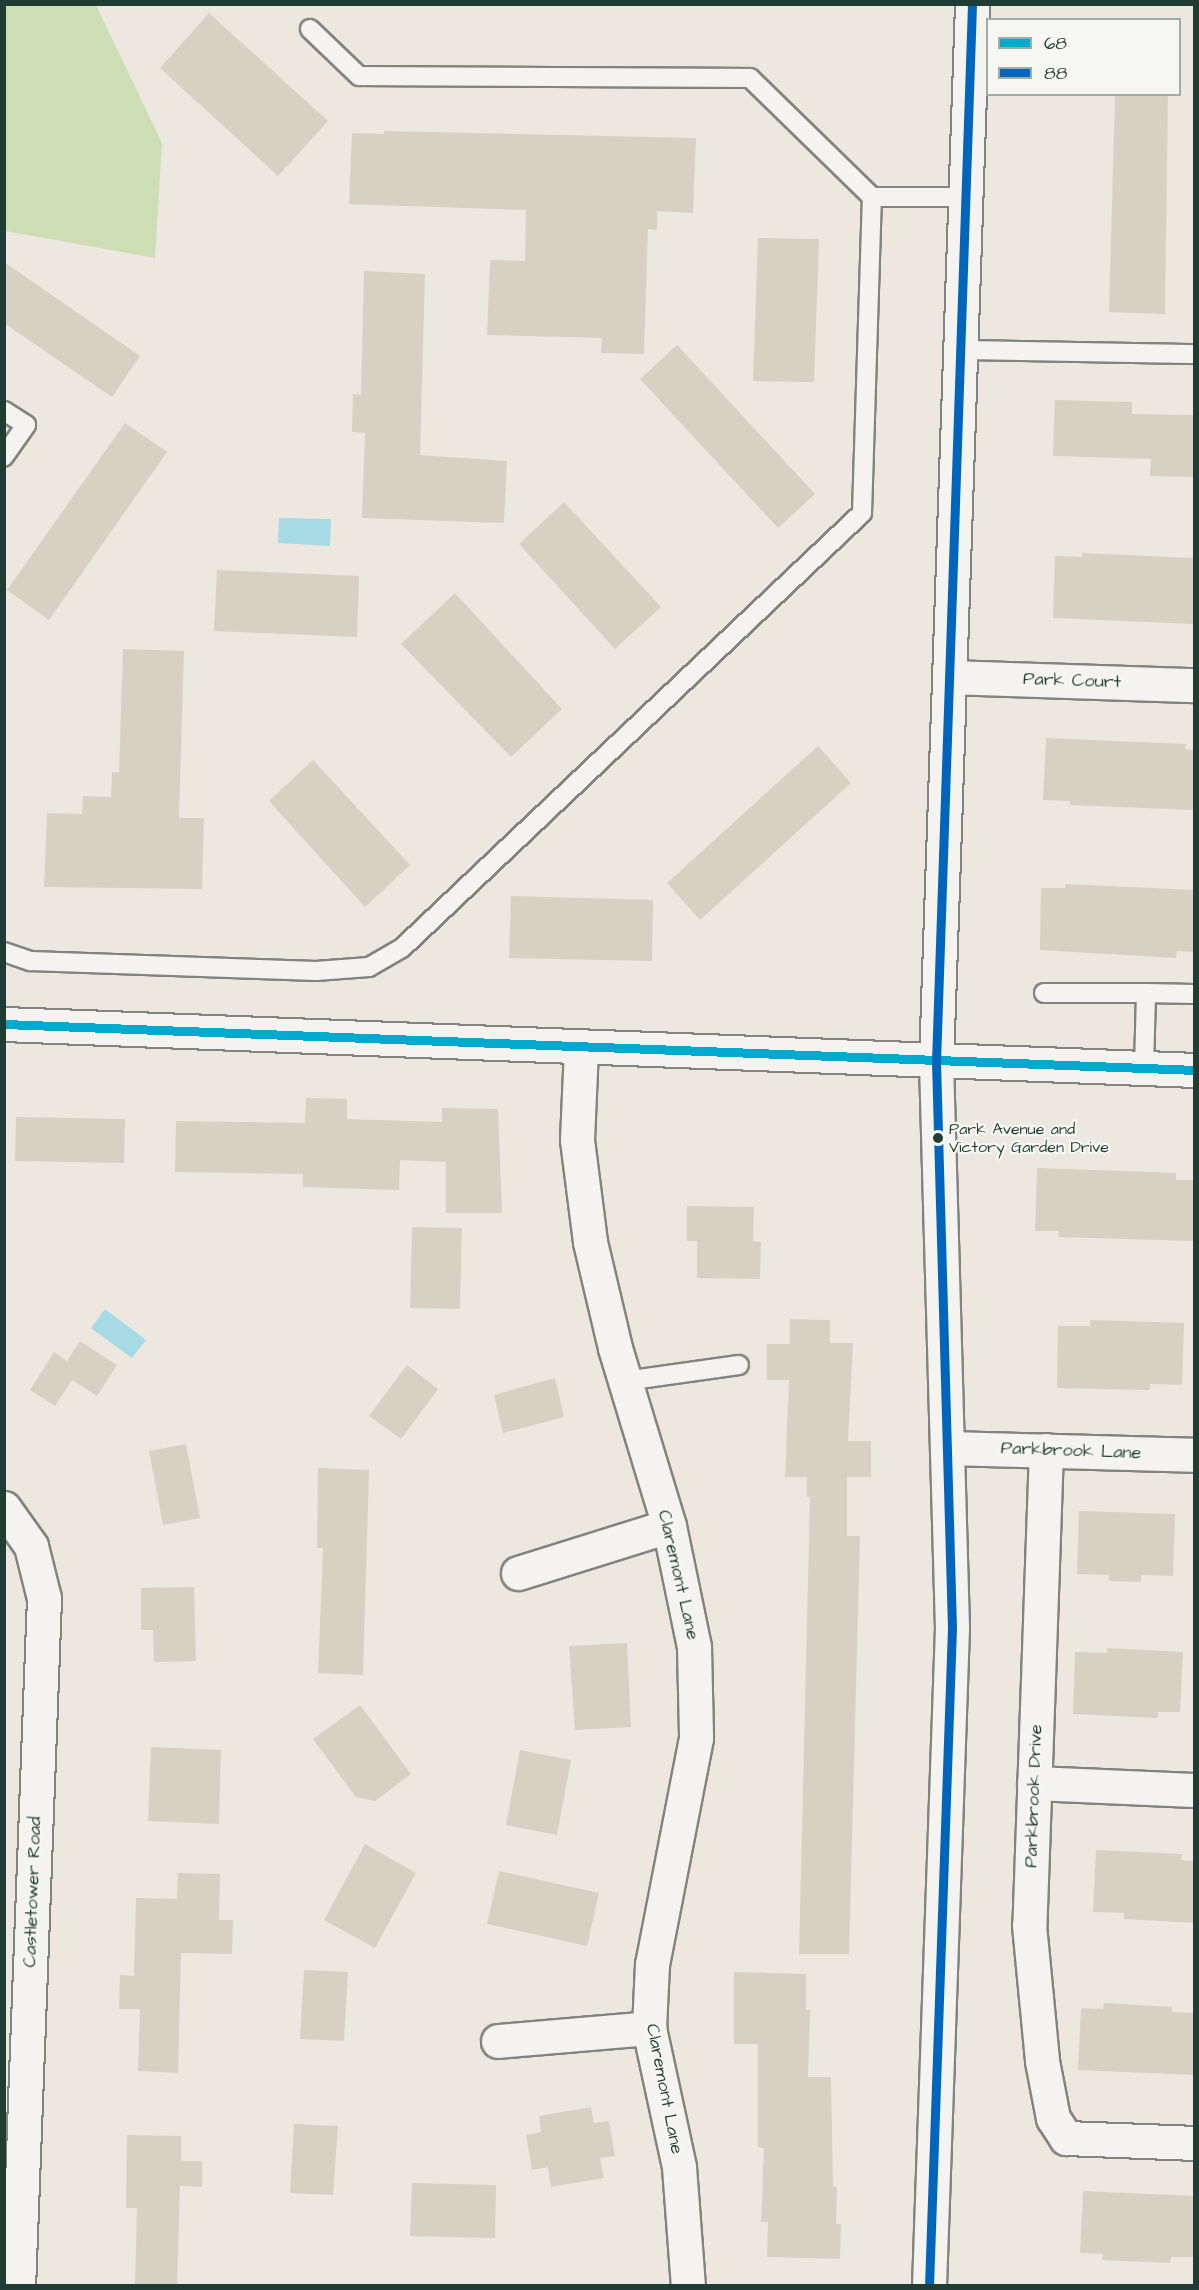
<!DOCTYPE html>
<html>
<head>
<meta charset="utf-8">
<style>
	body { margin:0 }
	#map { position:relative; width:1199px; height:2290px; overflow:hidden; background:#ede8df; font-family:"Architects Daughter",sans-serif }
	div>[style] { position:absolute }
	.green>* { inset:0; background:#cddeb4 }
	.water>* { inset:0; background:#a6dbe5 }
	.building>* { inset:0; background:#d7d1c4 }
	.roads { filter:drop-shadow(2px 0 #81847f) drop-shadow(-2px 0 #81847f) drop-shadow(0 2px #81847f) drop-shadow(0 -2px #81847f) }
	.service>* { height:18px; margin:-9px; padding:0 9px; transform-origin:9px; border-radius:9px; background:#f4f3f0 }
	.minor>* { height:33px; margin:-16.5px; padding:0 16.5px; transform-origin:16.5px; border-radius:16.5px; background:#f4f3f0 }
	.secondary>* { height:33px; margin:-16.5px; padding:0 16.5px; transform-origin:16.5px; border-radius:16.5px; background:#f4f3f0 }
	.bus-1>* { height:9px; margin:-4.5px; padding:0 4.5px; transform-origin:4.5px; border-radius:4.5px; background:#00a9ce }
	.bus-2>* { height:9px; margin:-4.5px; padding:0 4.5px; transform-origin:4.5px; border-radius:4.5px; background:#0065bd }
	.dots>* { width:16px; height:16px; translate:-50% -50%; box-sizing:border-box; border:3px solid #f6f6f2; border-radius:50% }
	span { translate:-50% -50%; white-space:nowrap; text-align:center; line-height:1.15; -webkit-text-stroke:4.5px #f6f6f2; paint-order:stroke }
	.bus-label { font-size:16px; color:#1f3d34 }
	.left { translate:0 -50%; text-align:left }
	.street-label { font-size:18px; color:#1f3d34 }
	.frame { position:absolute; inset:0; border:6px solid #1f3d34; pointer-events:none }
	.legend { position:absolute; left:986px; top:18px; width:195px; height:78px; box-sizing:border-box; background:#f6f6f2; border:2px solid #a0aca6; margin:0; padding:8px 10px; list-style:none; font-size:18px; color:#1f3d34 }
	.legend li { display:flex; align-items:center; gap:12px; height:30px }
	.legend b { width:30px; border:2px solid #a0aca6 }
</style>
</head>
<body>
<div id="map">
	<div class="green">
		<i style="clip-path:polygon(4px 5px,96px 5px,162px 143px,155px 258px,5px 231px)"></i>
	</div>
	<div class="water">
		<i style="clip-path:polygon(279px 518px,331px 519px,330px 546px,278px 543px)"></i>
		<i style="clip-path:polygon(105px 1309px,146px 1340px,132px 1358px,91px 1328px)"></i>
	</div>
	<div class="building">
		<i style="clip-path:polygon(209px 13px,328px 121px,278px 176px,160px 68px)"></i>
		<i style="clip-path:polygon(1115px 94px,1168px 94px,1165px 314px,1109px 312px)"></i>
		<i style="clip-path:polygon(384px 131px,696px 138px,693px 213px,657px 211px,657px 230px,648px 229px,644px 354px,601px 353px,602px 338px,487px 335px,490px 260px,525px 261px,526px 210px,349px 204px,352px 133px,384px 134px)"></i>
		<i style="clip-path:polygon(758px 238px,819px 239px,814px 382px,753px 381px)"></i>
		<i style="clip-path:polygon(4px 262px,140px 356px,112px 397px,4px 323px)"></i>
		<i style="clip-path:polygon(364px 271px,425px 274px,420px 455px,507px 461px,504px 523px,362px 518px,365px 433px,352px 432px,353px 394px,361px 395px)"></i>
		<i style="clip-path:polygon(677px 345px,815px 494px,778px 528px,640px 379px)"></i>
		<i style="clip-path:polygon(1055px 400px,1132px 402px,1132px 414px,1194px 415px,1194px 477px,1150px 476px,1151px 459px,1053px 456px)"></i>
		<i style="clip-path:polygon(125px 423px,167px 452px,49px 620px,7px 590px)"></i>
		<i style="clip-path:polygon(564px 502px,661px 607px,615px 649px,519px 544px)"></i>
		<i style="clip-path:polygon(1082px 553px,1194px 558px,1193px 624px,1053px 618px,1055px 556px,1082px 557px)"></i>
		<i style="clip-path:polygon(217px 570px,359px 576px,357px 637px,214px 631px)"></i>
		<i style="clip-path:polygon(455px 593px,562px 709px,511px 757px,401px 644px)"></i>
		<i style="clip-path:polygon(123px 649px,184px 651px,179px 818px,204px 818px,202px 889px,44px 887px,47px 813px,82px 814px,83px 796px,111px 797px,112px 772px,119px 773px)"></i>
		<i style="clip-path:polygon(1046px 738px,1186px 744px,1185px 749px,1194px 750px,1194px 810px,1070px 805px,1070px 801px,1043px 800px)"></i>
		<i style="clip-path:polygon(818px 746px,851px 783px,700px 920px,667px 883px)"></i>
		<i style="clip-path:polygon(313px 760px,410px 865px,365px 907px,269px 801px)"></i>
		<i style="clip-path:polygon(1066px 884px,1194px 890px,1194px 952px,1177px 951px,1176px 958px,1040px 950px,1041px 888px,1065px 888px)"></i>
		<i style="clip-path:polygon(511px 896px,653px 900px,652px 961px,509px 958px)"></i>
		<i style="clip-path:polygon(306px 1098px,347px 1099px,347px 1119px,442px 1122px,442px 1108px,498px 1109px,502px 1213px,446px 1213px,446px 1162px,400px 1160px,399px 1190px,303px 1187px,303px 1174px,175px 1172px,176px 1121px,305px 1123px)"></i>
		<i style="clip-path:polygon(16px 1117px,125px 1119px,124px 1163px,15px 1161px)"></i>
		<i style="clip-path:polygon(1037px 1168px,1176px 1173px,1176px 1180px,1194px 1180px,1194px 1241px,1058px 1237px,1059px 1231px,1035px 1231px)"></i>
		<i style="clip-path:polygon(687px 1206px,754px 1207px,753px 1241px,761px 1242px,760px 1279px,697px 1278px,697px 1241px,687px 1241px)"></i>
		<i style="clip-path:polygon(412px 1227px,462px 1228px,460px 1309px,410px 1308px)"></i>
		<i style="clip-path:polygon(790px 1319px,830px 1320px,830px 1343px,853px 1343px,848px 1441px,871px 1441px,871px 1477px,847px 1477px,847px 1536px,860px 1536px,849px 1954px,799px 1954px,810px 1497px,807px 1497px,807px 1477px,785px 1477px,789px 1380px,767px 1380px,767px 1344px,790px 1344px)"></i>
		<i style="clip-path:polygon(1090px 1320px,1184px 1323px,1182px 1385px,1150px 1384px,1150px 1390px,1057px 1388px,1058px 1326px,1090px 1326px)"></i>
		<i style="clip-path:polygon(80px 1341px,117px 1365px,97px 1396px,72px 1380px,55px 1406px,30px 1390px,54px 1352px,67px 1361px)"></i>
		<i style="clip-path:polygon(407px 1365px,438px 1389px,401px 1439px,369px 1416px)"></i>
		<i style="clip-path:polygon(555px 1378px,564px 1417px,503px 1433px,494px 1395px)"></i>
		<i style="clip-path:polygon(186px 1444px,200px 1518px,163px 1525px,149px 1451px)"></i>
		<i style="clip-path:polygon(318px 1468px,369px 1470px,363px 1675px,318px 1673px,323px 1548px,317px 1548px)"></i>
		<i style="clip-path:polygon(1079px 1511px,1175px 1514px,1173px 1576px,1141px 1575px,1141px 1582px,1109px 1581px,1109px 1575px,1077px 1574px)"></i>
		<i style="clip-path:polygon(194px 1587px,196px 1661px,154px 1662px,153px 1630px,141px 1630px,141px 1588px)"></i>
		<i style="clip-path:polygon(627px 1643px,631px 1727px,575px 1730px,569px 1646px)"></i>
		<i style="clip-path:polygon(1107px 1648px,1183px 1652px,1180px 1712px,1158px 1712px,1158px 1718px,1073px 1714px,1075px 1652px,1107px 1653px)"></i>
		<i style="clip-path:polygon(360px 1705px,411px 1774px,375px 1801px,356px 1797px,313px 1739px)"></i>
		<i style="clip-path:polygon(151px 1747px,221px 1750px,219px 1824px,148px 1821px)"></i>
		<i style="clip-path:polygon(520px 1750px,571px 1760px,557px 1835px,506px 1825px)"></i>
		<i style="clip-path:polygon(365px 1844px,416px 1873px,375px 1948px,324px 1920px)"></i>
		<i style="clip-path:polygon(1096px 1850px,1182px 1854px,1181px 1860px,1194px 1861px,1194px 1923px,1124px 1919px,1124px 1913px,1093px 1912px)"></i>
		<i style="clip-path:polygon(499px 1871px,599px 1893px,587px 1946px,487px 1924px)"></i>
		<i style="clip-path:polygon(178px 1873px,220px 1874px,219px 1920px,233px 1920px,232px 1954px,181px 1953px,178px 2073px,138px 2071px,140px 2009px,119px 2009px,120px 1975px,134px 1976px,136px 1898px,177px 1899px)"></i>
		<i style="clip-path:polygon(304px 1970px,348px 1972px,344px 2041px,300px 2039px)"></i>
		<i style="clip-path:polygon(734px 1972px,806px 1974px,806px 2010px,810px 2010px,808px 2077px,831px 2077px,833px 2187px,837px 2187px,836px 2224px,841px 2224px,840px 2259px,767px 2257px,768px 2222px,761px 2222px,764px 2148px,758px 2147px,758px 2044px,734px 2044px)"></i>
		<i style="clip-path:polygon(1104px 2003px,1172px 2007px,1172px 2012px,1194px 2013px,1194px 2075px,1078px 2070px,1081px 2008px,1103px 2009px)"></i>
		<i style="clip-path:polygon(591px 2107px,594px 2123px,609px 2121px,615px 2156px,600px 2158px,604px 2178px,551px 2187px,548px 2167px,532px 2170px,526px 2135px,541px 2132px,539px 2116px)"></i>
		<i style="clip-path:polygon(294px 2124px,338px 2126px,333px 2195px,290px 2193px)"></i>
		<i style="clip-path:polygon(127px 2135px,181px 2136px,181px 2161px,202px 2161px,202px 2187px,180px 2186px,177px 2286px,135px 2286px,137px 2208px,126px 2208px)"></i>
		<i style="clip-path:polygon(412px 2183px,496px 2185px,495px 2238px,410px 2236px)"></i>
		<i style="clip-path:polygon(1083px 2191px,1194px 2196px,1194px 2257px,1171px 2257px,1170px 2263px,1125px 2261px,1102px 2260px,1103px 2254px,1080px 2253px)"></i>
	</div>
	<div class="roads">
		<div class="service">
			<i style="left:872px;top:197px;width:94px"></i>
			<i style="left:961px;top:350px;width:233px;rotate:1deg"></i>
			<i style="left:4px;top:411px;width:26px;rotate:32deg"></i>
			<i style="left:26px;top:425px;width:39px;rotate:125deg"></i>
			<i style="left:4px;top:952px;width:28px;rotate:19deg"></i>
			<i style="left:30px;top:961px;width:286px;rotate:2deg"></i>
			<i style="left:316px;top:971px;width:53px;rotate:-4.3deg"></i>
			<i style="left:369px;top:967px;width:38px;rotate:-30deg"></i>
			<i style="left:402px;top:948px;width:633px;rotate:-43.4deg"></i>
			<i style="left:862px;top:513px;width:316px;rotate:-88.2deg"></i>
			<i style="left:872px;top:197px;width:170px;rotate:-135.7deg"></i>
			<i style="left:750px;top:78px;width:391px;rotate:-179.7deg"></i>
			<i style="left:359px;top:76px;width:68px;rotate:-136.2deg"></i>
			<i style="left:1044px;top:993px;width:102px"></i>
			<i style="left:1144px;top:1069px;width:76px;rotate:-88.5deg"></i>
			<i style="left:1146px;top:993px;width:48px;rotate:1.2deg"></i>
			<i style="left:625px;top:1381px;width:115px;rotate:-8deg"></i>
		</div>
		<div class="minor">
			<i style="left:950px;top:677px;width:244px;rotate:1.9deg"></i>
			<i style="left:4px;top:1024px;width:1191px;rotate:2.21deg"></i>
			<i style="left:581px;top:1048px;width:92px;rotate:92.5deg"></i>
			<i style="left:577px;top:1140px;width:103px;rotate:82.7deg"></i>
			<i style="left:590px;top:1242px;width:109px;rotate:76.7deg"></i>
			<i style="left:615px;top:1348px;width:186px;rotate:73.1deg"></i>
			<i style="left:669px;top:1526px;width:124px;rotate:78.3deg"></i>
			<i style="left:694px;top:1647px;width:91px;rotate:88.7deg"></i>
			<i style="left:696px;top:1738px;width:230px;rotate:101deg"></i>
			<i style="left:652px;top:1964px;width:64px;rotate:92.7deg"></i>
			<i style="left:649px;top:2028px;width:142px;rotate:77.8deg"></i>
			<i style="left:679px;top:2167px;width:119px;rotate:85.7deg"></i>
			<i style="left:947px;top:1448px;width:247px;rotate:1.6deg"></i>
			<i style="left:1046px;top:1450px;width:475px;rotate:92deg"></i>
			<i style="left:1029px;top:1925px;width:137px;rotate:84.5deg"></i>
			<i style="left:1042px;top:2061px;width:58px;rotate:79.1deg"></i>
			<i style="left:1053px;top:2118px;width:24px;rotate:57deg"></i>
			<i style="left:1066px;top:2138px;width:128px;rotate:2.2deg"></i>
			<i style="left:4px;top:1508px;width:47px;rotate:54.6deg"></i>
			<i style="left:31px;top:1546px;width:54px;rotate:76deg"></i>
			<i style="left:44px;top:1598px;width:688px;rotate:92.16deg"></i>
			<i style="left:518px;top:1573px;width:158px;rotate:-17.3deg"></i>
			<i style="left:1034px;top:1783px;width:160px;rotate:2.5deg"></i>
			<i style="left:498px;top:2041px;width:152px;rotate:-4.9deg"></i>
		</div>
		<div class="secondary">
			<i style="left:929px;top:2286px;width:658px;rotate:-88deg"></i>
			<i style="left:952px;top:1628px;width:566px;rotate:-91.62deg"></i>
			<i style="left:936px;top:1062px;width:1059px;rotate:-88.05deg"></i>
		</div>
	</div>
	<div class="bus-1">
		<i style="left:4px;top:1024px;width:1191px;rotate:2.21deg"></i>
	</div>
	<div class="bus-2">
		<i style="left:929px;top:2286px;width:658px;rotate:-88deg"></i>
		<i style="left:952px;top:1628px;width:566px;rotate:-91.62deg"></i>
		<i style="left:936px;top:1062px;width:1059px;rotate:-88.05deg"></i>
	</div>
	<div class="dots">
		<i style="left:938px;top:1138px;background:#1f3d34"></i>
	</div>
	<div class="bus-label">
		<span class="left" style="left:949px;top:1138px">Park Avenue and<br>Victory Garden Drive</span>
	</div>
	<div class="street-label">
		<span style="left:1072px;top:681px;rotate:2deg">Park Court</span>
		<span style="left:1071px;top:1451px;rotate:2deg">Parkbrook Lane</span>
		<span style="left:678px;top:1575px;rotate:77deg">Claremont Lane</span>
		<span style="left:1034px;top:1796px;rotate:-88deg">Parkbrook Drive</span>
		<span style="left:33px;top:1892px;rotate:-88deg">Castletower Road</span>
		<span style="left:664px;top:2089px;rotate:79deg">Claremont Lane</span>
	</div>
	<div class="frame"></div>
	<ul class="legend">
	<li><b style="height:8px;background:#00a9ce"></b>68</li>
	<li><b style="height:8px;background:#0065bd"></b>88</li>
	</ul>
</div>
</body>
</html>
